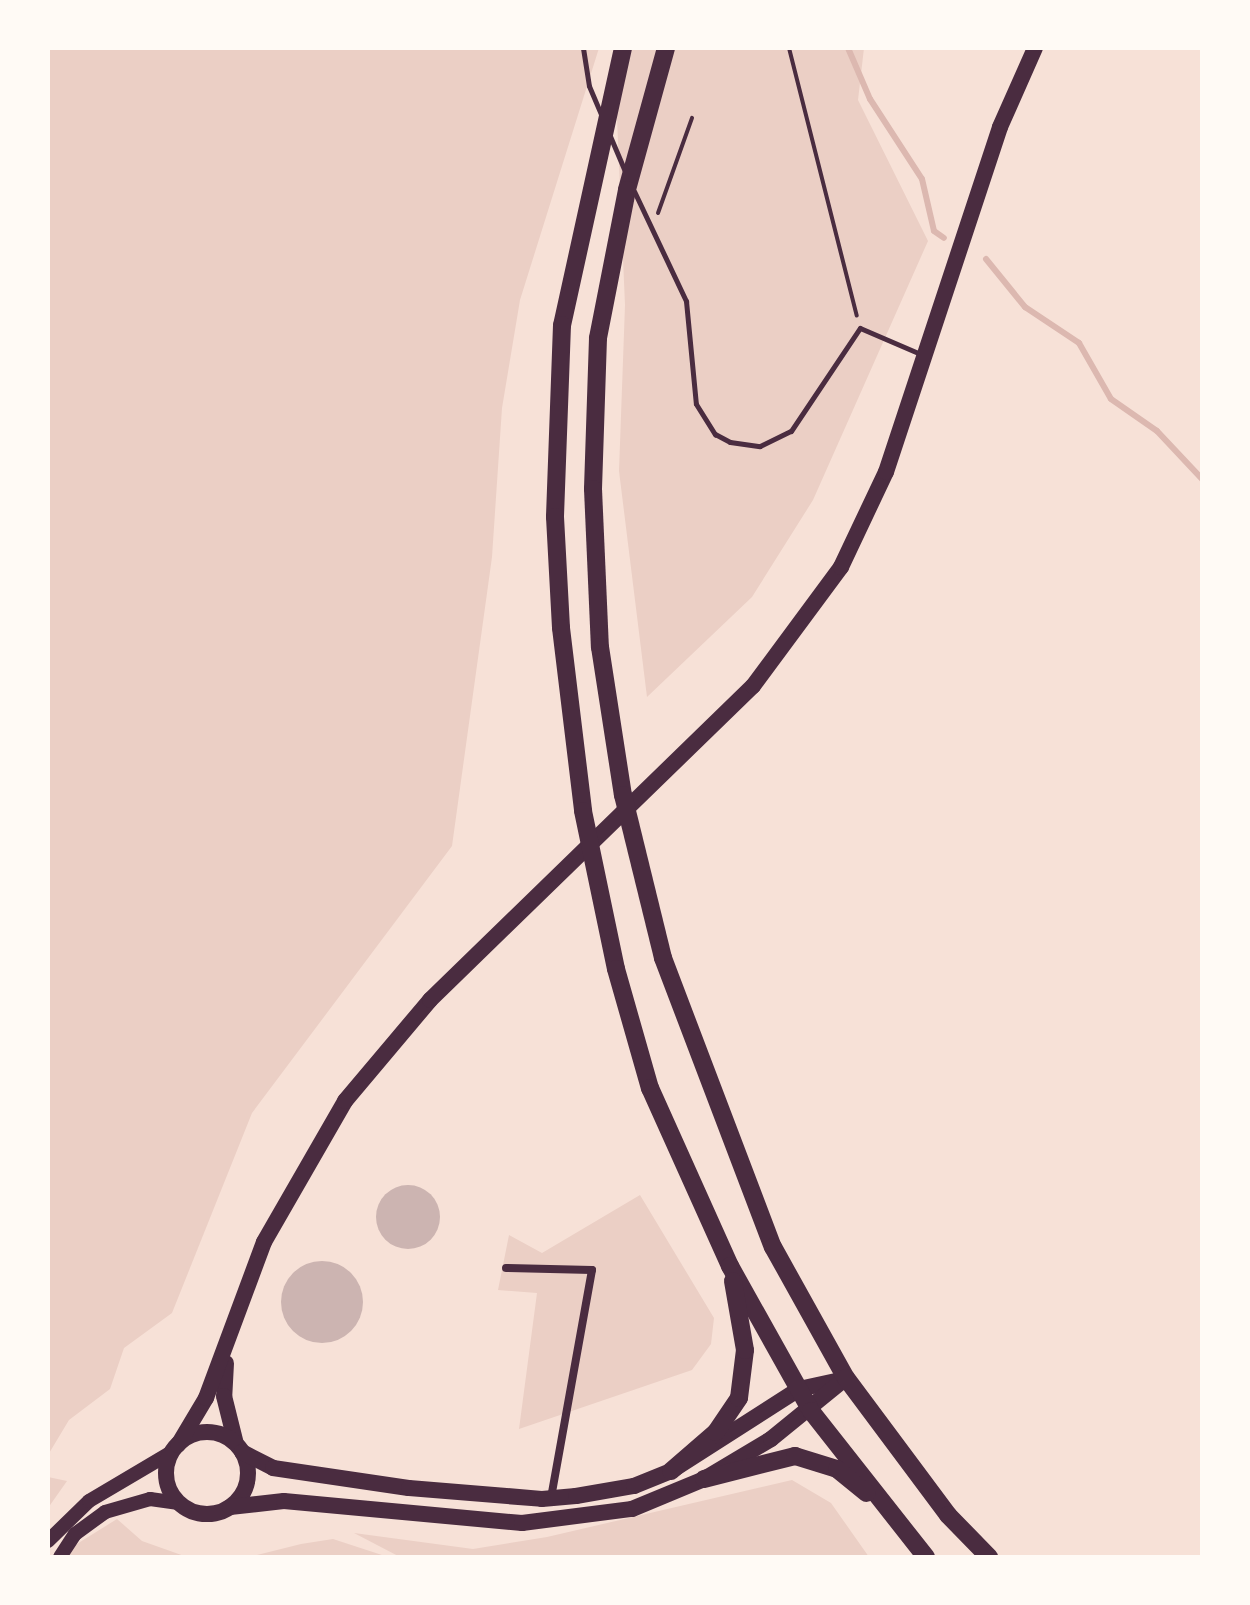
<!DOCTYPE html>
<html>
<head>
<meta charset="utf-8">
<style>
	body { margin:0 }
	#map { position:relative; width:1250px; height:1605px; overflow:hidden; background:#f7e1d7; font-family:"Fira Sans",sans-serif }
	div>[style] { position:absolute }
	.green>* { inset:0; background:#ebcfc5 }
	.stream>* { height:6px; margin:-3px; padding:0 3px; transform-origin:3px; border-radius:3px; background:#dcb8b0 }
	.building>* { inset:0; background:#ccb4b1 }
	.round { border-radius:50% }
	.path>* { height:4px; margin:-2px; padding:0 2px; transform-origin:2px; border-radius:2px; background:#4a2c40 }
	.service>* { height:5px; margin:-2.5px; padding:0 2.5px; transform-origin:2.5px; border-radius:2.5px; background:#4a2c40 }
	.minor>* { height:8px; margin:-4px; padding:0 4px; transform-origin:4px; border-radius:4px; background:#4a2c40 }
	.tertiary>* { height:14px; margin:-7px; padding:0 7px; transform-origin:7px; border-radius:7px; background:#4a2c40 }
	.secondary>* { height:16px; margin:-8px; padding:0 8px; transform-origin:8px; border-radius:8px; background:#4a2c40 }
	.secondary>.ring { margin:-8px; padding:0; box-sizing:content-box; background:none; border:16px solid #4a2c40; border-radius:50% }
	.trunk>* { height:18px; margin:-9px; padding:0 9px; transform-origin:9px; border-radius:9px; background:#4a2c40 }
	span { translate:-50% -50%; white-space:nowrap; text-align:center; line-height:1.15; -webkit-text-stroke:8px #fffaf5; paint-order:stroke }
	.frame { position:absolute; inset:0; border:50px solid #fffaf5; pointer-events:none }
</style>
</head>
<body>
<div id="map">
	<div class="green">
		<i style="clip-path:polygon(48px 48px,599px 48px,520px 300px,502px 408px,492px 557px,452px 846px,252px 1113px,172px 1313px,124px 1348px,110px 1389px,69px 1420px,48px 1455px)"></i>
		<i style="clip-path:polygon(614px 48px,864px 48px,858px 100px,928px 241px,813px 500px,752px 597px,647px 697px,619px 471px,625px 305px)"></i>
		<i style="clip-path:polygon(640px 1195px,714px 1318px,711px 1344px,692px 1370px,519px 1429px,537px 1293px,498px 1290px,509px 1235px,542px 1253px)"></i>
		<i style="clip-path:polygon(48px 1477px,67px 1481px,48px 1508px)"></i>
		<i style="clip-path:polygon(792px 1480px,831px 1503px,869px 1557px,400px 1557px,354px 1533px,473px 1549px,547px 1537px)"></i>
		<i style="clip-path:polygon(117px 1519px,142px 1541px,187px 1557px,56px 1557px)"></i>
		<i style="clip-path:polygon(333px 1539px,388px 1557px,249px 1557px,301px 1544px)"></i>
	</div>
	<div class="stream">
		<i style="left:848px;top:48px;width:56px;rotate:66.7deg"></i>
		<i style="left:870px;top:99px;width:95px;rotate:57deg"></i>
		<i style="left:922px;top:179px;width:53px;rotate:77deg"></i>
		<i style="left:934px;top:231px;width:12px;rotate:35deg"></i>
		<i style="left:986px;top:259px;width:62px;rotate:50.9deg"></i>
		<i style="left:1025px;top:307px;width:65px;rotate:33.7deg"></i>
		<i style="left:1079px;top:343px;width:64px;rotate:60.3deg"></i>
		<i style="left:1111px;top:399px;width:56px;rotate:34.8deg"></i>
		<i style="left:1157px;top:431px;width:66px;rotate:46.8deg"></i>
	</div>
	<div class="building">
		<i class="round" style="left:376px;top:1185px;width:64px;height:64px"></i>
		<i class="round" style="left:281px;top:1261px;width:82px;height:82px"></i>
	</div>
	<div class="path">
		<i style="left:789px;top:48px;width:276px;rotate:75.8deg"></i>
		<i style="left:658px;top:213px;width:101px;rotate:-70.3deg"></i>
	</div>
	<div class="service">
		<i style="left:583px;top:48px;width:38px;rotate:81deg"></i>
		<i style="left:589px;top:86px;width:33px;rotate:67deg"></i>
		<i style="left:610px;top:136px;width:38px;rotate:67deg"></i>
		<i style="left:634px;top:191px;width:122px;rotate:64.7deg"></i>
		<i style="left:686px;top:301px;width:103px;rotate:84.5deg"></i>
		<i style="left:696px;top:404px;width:36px;rotate:58deg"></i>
		<i style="left:715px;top:434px;width:17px;rotate:28deg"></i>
		<i style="left:730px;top:442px;width:30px;rotate:8deg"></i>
		<i style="left:760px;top:446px;width:34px;rotate:-26deg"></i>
		<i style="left:791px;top:431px;width:124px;rotate:-56.2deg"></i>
		<i style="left:860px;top:328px;width:69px;rotate:23.2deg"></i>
	</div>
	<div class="minor">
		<i style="left:506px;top:1268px;width:86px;rotate:1.3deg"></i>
		<i style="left:592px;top:1270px;width:231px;rotate:100.2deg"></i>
	</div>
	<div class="tertiary">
		<i style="left:48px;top:1541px;width:57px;rotate:-44.3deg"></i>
		<i style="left:89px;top:1501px;width:96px;rotate:-30.6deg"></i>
		<i style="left:60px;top:1557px;width:27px;rotate:-57deg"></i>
		<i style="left:75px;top:1534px;width:37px;rotate:-36deg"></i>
		<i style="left:105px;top:1512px;width:47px;rotate:-16.1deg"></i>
		<i style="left:150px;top:1499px;width:29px;rotate:8deg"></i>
	</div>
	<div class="secondary">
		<i style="left:226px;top:1363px;width:33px;rotate:93deg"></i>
		<i style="left:224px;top:1396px;width:49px;rotate:76deg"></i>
		<i class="ring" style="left:166px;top:1432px;width:66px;height:66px"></i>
		<i style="left:178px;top:1445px;width:55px;rotate:-59.2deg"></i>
		<i style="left:206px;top:1398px;width:166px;rotate:-69.6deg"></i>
		<i style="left:264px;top:1242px;width:163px;rotate:-60.1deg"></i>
		<i style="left:345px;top:1101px;width:132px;rotate:-49.9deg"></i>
		<i style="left:430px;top:1000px;width:450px;rotate:-44.2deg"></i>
		<i style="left:753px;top:686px;width:148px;rotate:-53.5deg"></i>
		<i style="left:841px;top:567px;width:105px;rotate:-64.7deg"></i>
		<i style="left:886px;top:472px;width:363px;rotate:-71.7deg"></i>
		<i style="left:1000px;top:127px;width:86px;rotate:-66.1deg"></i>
		<i style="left:242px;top:1452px;width:35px;rotate:27deg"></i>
		<i style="left:273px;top:1468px;width:137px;rotate:8.4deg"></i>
		<i style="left:409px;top:1488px;width:133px;rotate:4.7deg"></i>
		<i style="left:542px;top:1499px;width:34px;rotate:-5deg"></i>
		<i style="left:576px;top:1496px;width:59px;rotate:-9.8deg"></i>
		<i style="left:634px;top:1486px;width:40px;rotate:-22deg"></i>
		<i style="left:671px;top:1471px;width:152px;rotate:-32.6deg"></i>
		<i style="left:799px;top:1389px;width:47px;rotate:-12.3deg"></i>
		<i style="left:230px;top:1507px;width:54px;rotate:-6.3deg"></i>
		<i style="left:284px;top:1501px;width:239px;rotate:5.3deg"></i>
		<i style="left:522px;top:1523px;width:111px;rotate:-7.3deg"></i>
		<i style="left:632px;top:1509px;width:78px;rotate:-22.6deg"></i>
		<i style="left:704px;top:1479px;width:78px;rotate:-30.8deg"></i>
		<i style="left:771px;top:1439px;width:97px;rotate:-39.1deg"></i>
	</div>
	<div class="trunk">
		<i style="left:623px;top:48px;width:284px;rotate:102.4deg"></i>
		<i style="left:562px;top:325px;width:192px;rotate:92.1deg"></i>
		<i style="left:555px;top:517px;width:111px;rotate:86.9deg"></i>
		<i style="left:561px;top:628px;width:184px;rotate:83.1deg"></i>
		<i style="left:583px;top:811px;width:161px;rotate:78.2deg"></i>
		<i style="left:616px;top:969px;width:124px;rotate:74.1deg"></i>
		<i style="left:650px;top:1088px;width:195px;rotate:65.8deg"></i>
		<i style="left:730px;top:1266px;width:166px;rotate:60.8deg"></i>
		<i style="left:811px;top:1411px;width:186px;rotate:51.8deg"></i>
		<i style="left:666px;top:48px;width:147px;rotate:105.4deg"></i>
		<i style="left:627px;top:190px;width:151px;rotate:101.1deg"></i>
		<i style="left:598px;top:338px;width:151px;rotate:91.9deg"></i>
		<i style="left:593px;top:489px;width:158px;rotate:87.5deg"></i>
		<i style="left:600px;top:647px;width:150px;rotate:81.2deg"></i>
		<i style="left:623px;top:795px;width:168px;rotate:76.2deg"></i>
		<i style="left:663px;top:958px;width:309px;rotate:69.2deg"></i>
		<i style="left:773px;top:1247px;width:150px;rotate:60.9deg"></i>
		<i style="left:846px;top:1378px;width:171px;rotate:53.3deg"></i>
		<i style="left:948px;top:1515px;width:59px;rotate:45.7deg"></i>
		<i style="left:671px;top:1471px;width:60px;rotate:-40.9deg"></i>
		<i style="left:716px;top:1432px;width:41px;rotate:-55.9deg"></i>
		<i style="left:739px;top:1398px;width:48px;rotate:-82.9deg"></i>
		<i style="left:745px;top:1350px;width:70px;rotate:-99.9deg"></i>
		<i style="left:704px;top:1479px;width:94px;rotate:-14.2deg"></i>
		<i style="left:795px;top:1456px;width:44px;rotate:17.2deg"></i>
		<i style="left:837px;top:1469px;width:38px;rotate:39deg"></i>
	</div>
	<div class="frame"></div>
</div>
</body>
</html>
